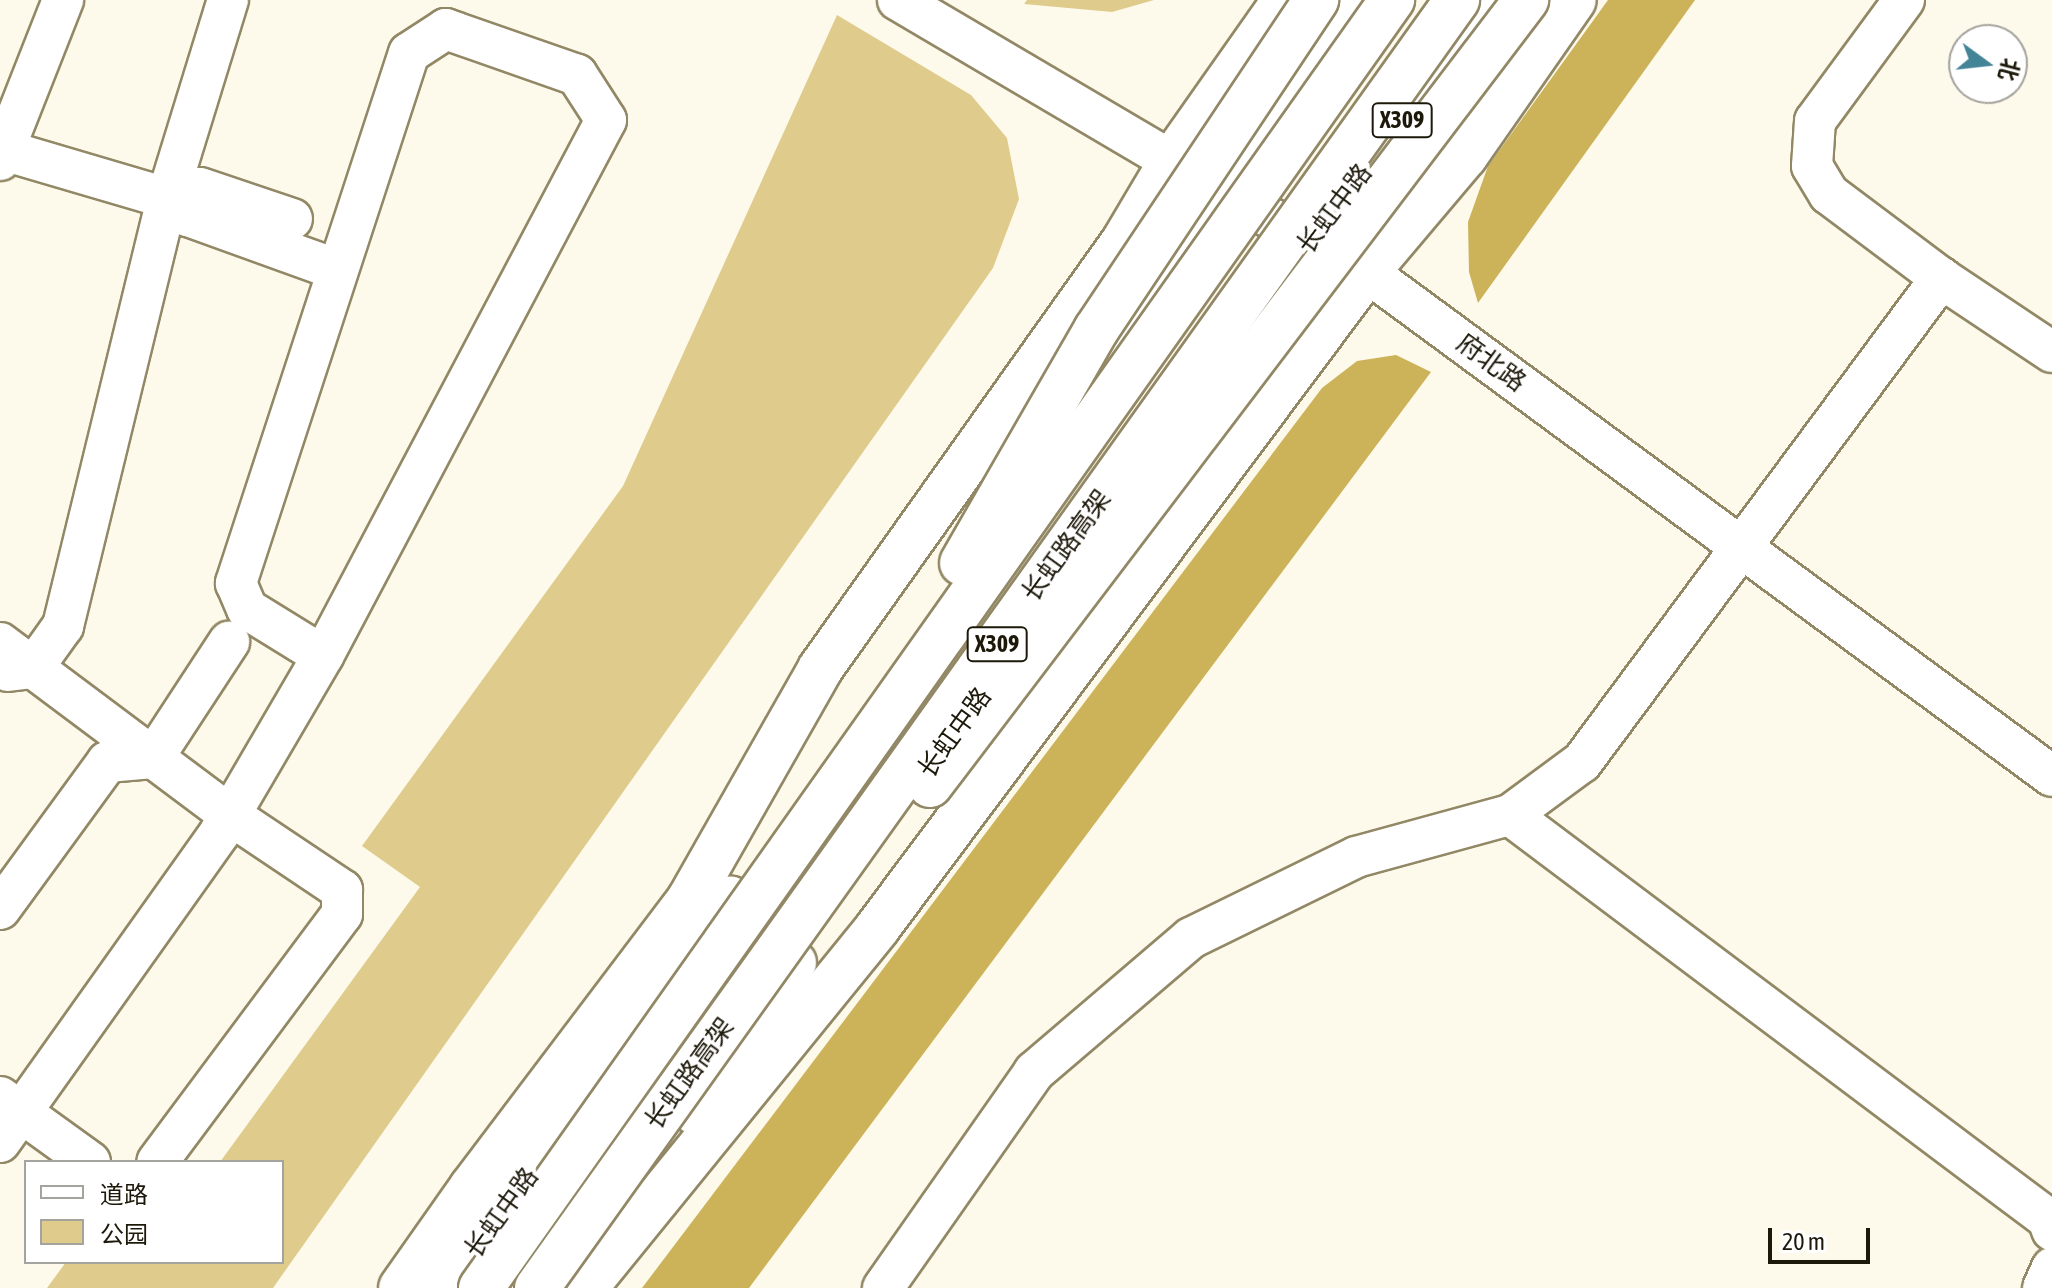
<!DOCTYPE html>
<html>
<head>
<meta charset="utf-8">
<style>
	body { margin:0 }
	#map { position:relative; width:2052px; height:1288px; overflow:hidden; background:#fefaeb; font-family:"Asap Condensed","Noto Sans SC",sans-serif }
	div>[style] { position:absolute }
	.green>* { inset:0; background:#dfcc8c }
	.forest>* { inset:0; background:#ccb359 }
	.roads { filter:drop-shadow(2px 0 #928866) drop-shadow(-2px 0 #928866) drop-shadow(0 2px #928866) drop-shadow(0 -2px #928866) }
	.minor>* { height:40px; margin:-20px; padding:0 20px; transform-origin:20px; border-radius:20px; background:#fff }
	.major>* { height:44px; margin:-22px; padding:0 22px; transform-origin:22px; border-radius:22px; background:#fff }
	.bridges { filter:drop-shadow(2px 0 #928866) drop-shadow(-2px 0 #928866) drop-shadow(0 2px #928866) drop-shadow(0 -2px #928866) }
	.highway-bridge>* { height:44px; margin:-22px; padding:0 22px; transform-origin:22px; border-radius:22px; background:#fff }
	span { translate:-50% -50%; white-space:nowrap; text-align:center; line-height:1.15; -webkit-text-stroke:8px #fff; paint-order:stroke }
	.shield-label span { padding:2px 6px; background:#fff; border:2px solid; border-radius:6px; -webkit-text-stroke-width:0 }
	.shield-label { font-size:24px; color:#1c180a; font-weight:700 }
	.street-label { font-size:26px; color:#1c180a }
	.legend { position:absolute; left:24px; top:1160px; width:260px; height:104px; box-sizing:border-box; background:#fff; border:2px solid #a4a39d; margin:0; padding:10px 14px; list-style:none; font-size:24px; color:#1c180a }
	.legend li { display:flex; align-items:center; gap:16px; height:40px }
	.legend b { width:40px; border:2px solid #a4a39d }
	.north { position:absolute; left:1948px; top:24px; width:80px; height:80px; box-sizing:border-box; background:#fff; border:2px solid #a4a39d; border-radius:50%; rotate:105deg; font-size:22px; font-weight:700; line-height:32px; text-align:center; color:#1c180a }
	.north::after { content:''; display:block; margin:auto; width:28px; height:36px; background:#448497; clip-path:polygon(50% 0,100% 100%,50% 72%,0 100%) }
	.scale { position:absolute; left:1768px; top:1228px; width:102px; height:36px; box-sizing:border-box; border:4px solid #1c180a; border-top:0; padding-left:10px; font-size:24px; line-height:28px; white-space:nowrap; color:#1c180a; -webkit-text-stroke:6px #fff; paint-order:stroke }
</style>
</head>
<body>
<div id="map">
	<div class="green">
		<i style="clip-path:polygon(1027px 0,1154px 0,1112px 12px,1024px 4px)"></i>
		<i style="clip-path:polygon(837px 15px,971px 95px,1007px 138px,1019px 199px,993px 268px,273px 1288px,47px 1288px,66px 1262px,282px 1262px,282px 1162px,220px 1162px,420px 887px,362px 846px,623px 486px)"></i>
	</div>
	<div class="forest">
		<i style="clip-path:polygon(1608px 0,1695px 0,1478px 303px,1469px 272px,1468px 222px,1488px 166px)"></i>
		<i style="clip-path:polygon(1396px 355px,1431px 372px,749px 1288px,642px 1288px,1322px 388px,1357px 361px)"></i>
	</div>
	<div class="roads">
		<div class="minor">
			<i style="left:898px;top:0;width:378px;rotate:30.5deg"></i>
			<i style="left:1224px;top:192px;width:164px;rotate:29.2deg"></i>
			<i style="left:1367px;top:272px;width:850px;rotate:36.34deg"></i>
			<i style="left:1904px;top:0;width:150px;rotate:126.3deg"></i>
			<i style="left:1815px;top:121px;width:45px;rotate:93.8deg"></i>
			<i style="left:1812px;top:166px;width:33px;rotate:59deg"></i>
			<i style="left:1829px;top:194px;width:140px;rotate:36.9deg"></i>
			<i style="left:1941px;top:278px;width:133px;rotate:33.7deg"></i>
			<i style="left:0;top:149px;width:174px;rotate:16.4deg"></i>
			<i style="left:167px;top:198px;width:28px;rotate:41deg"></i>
			<i style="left:188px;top:216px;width:159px;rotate:19.8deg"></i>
			<i style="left:0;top:160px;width:172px;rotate:-68.5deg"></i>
			<i style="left:167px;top:198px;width:34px;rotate:-17deg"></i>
			<i style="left:200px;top:188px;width:97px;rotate:18.6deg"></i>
			<i style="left:0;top:643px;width:287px;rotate:36.8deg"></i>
			<i style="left:230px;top:815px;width:135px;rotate:33.8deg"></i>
			<i style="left:342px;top:890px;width:24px;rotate:90deg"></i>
			<i style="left:342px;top:914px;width:309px;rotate:126.7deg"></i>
			<i style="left:8px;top:671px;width:25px;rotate:-7deg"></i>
			<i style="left:33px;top:668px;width:52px;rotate:-54.5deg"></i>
			<i style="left:63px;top:626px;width:440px;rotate:-76.3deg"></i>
			<i style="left:167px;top:198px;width:207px;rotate:-72.9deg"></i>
			<i style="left:1510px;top:815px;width:673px;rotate:36.9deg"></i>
			<i style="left:2048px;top:1219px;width:12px;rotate:70deg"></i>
			<i style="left:0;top:909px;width:182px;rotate:-53.9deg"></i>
			<i style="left:107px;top:762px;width:46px;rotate:-5deg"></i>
			<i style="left:153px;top:758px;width:139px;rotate:-56.8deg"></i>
			<i style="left:0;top:1097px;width:111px;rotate:35.8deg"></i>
			<i style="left:0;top:1142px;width:380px;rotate:-54.6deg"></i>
			<i style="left:220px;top:832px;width:204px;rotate:-59.7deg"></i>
			<i style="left:323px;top:656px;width:606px;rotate:-62.17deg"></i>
			<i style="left:606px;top:120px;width:54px;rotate:-122.8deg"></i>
			<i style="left:577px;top:75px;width:139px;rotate:-160.7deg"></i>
			<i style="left:446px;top:29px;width:44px;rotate:147deg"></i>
			<i style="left:409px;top:53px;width:558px;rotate:108.08deg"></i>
			<i style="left:236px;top:583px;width:28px;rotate:67deg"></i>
			<i style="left:247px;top:609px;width:89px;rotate:31.7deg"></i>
			<i style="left:883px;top:1288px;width:264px;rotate:-55deg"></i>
			<i style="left:1034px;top:1072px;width:206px;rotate:-40.5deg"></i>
			<i style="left:1191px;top:938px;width:184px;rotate:-26.1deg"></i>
			<i style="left:1356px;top:857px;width:160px;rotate:-15.3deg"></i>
			<i style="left:1510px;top:815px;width:89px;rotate:-36.4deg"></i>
			<i style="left:1582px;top:762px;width:603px;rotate:-53.43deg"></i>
			<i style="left:2043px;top:1288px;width:22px;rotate:-66deg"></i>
		</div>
		<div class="major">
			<i style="left:1295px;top:263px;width:329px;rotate:-53deg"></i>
			<i style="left:1047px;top:449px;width:546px;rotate:-55.38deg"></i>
			<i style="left:695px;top:1112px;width:179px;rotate:-56.4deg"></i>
			<i style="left:401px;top:1288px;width:123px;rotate:-54.9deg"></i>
			<i style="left:472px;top:1187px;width:360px;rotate:-52.9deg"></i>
			<i style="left:689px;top:900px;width:266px;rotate:-60.4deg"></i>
			<i style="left:820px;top:669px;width:525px;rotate:-54.61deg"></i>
			<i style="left:1124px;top:241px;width:92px;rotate:-59.3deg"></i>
			<i style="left:1171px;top:162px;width:198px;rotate:-54.9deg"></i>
			<i style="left:447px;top:1288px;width:482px;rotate:-53.9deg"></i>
			<i style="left:585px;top:1288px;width:465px;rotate:-50.9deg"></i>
			<i style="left:878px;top:927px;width:817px;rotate:-53.26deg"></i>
			<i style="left:1367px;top:272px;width:152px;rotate:-49.8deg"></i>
			<i style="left:1465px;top:156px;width:190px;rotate:-55.1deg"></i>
		</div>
	</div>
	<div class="bridges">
		<div class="highway-bridge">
			<i style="left:962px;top:563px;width:269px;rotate:-60.1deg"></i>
			<i style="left:1096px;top:330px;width:397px;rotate:-56.3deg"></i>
			<i style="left:930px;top:785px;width:986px;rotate:-52.79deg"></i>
			<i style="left:481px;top:1288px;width:1578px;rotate:-54.73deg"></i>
			<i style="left:537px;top:1288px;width:1583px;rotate:-54.46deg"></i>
		</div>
	</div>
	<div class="shield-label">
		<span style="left:1402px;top:120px">X309</span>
		<span style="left:997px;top:644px">X309</span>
	</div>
	<div class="street-label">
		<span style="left:1335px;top:209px;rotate:-53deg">长虹中路</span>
		<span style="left:1491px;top:363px;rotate:36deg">府北路</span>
		<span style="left:1067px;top:546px;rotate:-54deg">长虹路高架</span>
		<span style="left:955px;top:733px;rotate:-54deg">长虹中路</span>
		<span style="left:690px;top:1074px;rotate:-54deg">长虹路高架</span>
		<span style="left:502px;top:1213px;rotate:-54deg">长虹中路</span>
	</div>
	<ul class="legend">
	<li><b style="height:10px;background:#fff"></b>道路</li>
	<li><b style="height:22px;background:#dfcc8c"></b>公园</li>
	</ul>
	<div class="north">北</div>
	<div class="scale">20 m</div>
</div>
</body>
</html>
